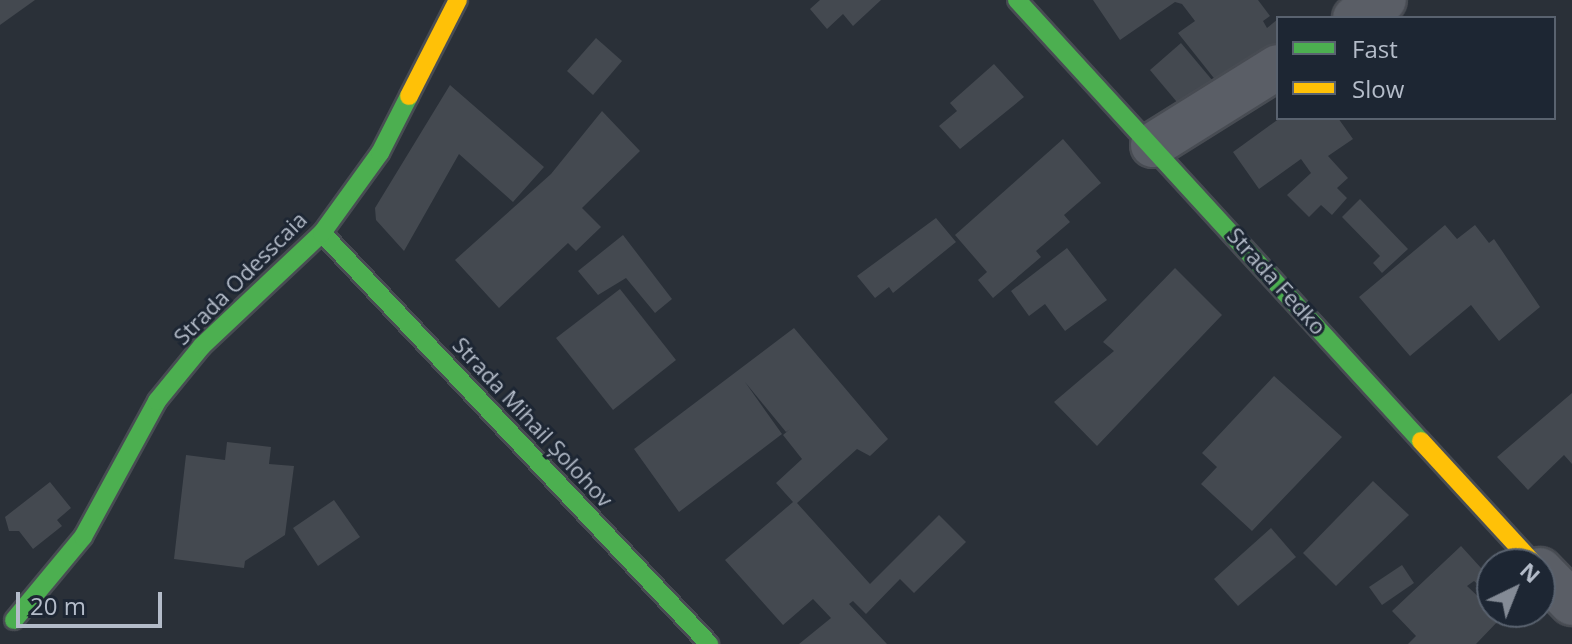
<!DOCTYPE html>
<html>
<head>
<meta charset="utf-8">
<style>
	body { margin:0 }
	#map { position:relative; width:1572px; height:644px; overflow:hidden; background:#2a3038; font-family:"Open Sans",sans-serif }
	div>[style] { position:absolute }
	.building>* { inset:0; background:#444950 }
	.roads { filter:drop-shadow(2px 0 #484c53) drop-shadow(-2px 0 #484c53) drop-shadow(0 2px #484c53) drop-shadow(0 -2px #484c53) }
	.street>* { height:44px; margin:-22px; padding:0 22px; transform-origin:22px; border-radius:22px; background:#5a5e66 }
	.fast>* { height:18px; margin:-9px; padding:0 9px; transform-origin:9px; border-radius:9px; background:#4caf50 }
	.slow>* { height:18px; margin:-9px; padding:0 9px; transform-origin:9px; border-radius:9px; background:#ffc107 }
	span { translate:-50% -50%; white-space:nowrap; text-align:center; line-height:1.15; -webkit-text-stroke:6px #1d2633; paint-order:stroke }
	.street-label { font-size:22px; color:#b4bcc9 }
	.legend { position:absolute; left:1276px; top:16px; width:280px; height:104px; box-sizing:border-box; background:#1d2633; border:2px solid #59626f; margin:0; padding:10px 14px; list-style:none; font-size:24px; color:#b4bcc9 }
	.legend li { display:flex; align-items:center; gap:16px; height:40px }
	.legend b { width:40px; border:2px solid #59626f }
	.north { position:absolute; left:1476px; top:548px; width:80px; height:80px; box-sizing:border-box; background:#1d2633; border:2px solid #59626f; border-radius:50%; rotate:43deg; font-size:22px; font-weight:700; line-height:32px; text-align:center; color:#b4bcc9 }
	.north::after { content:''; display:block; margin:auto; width:28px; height:36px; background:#848b96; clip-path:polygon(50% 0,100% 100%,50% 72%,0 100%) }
	.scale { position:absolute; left:16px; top:592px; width:146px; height:36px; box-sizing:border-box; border:4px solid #b4bcc9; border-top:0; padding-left:10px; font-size:24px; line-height:28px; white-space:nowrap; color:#b4bcc9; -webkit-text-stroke:6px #1d2633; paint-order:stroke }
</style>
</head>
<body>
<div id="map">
	<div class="building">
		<i style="clip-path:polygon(0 0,35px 0,0 25px)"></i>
		<i style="clip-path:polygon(820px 0,881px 0,853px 26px,843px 14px,827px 29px,810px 9px)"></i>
		<i style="clip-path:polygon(1093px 0,1258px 0,1270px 16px,1263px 21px,1267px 28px,1278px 19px,1278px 61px,1221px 87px,1178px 33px,1195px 21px,1182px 4px,1175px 2px,1120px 40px)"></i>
		<i style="clip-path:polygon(596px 38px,622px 61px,593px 95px,567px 71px)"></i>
		<i style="clip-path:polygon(1181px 43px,1223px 93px,1192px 120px,1150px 70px)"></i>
		<i style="clip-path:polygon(994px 64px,1024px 97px,960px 149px,939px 126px,957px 111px,950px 103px)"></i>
		<i style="clip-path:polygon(450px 85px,544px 167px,513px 202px,459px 154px,404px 251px,376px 220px,375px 208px)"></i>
		<i style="clip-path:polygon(602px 111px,640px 151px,582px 208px,601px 227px,576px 251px,568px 243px,499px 308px,455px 260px,551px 174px)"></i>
		<i style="clip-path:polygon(1280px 118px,1338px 118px,1353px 139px,1328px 156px,1348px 178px,1337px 188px,1347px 198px,1332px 215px,1321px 205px,1309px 217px,1287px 195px,1311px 173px,1301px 159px,1259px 189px,1233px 152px)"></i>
		<i style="clip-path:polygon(1063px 139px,1101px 183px,1064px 215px,1070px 222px,1036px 251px,1041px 257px,993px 298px,978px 280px,987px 272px,955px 235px)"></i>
		<i style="clip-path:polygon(1360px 199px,1408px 249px,1382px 273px,1373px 263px,1380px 256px,1342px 217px)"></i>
		<i style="clip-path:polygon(936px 218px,956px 242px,893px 293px,889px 287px,875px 298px,857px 276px)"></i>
		<i style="clip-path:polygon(1445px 225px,1457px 239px,1475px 225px,1489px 243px,1494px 239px,1540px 307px,1499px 341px,1471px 305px,1410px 356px,1359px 297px)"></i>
		<i style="clip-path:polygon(623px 235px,672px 299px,655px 313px,626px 278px,598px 295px,578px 271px)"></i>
		<i style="clip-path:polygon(1067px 248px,1107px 300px,1065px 331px,1045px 304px,1029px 316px,1011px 291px)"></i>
		<i style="clip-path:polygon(1175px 268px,1222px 315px,1097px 446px,1054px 402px,1114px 351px,1103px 342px)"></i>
		<i style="clip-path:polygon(620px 289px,676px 360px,613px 410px,556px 338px)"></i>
		<i style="clip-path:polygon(794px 328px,888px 439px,870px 456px,857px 449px,797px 503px,870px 584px,939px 515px,966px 542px,914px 593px,900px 579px,866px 614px,853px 601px,849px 604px,887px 644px,799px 644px,831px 618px,813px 599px,783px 625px,725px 560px,793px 502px,776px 483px,802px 459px,783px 435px,790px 429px,786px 432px,745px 382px,782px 434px,679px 512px,634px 449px)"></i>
		<i style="clip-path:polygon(1274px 376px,1342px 437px,1252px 531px,1201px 484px,1217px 467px,1202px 453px)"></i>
		<i style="clip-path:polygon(1572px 393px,1572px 464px,1564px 455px,1528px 490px,1497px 457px)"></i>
		<i style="clip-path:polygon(227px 442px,271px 447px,269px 464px,294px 466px,285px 535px,245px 561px,244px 568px,174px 559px,186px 455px,225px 460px)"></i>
		<i style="clip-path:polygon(1373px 481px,1409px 515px,1336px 586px,1303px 553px)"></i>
		<i style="clip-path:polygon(50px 482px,71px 508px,57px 520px,62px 526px,33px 549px,19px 531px,9px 531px,5px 517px)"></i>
		<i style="clip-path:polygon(334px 500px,360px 537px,318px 566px,293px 528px)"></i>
		<i style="clip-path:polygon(1271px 528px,1296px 557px,1238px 606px,1214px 579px)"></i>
		<i style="clip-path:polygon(1461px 546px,1492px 580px,1492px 596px,1474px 581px,1467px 586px,1501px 618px,1476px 644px,1408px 644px,1416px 636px,1392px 611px)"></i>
		<i style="clip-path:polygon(1402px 565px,1414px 583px,1382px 605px,1369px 587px)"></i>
	</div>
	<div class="roads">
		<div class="street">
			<i style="left:1355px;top:18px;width:34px;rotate:-32deg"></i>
			<i style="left:1153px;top:145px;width:147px;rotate:-32deg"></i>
			<i style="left:1540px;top:570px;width:46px;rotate:45.9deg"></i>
		</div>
		<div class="fast">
			<i style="left:1017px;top:0;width:598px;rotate:47.51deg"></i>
			<i style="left:322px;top:233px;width:565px;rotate:46.72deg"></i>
			<i style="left:14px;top:620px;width:108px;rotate:-50.3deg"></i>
			<i style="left:83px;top:537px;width:155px;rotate:-61.4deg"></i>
			<i style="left:157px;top:401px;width:71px;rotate:-50.7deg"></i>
			<i style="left:202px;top:346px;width:165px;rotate:-43.3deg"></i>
			<i style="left:322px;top:233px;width:99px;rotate:-54.1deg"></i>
			<i style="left:380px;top:153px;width:64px;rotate:-63deg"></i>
		</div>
		<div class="slow">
			<i style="left:409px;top:96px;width:108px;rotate:-63deg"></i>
			<i style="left:1421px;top:441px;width:167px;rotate:47.4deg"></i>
		</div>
	</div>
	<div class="street-label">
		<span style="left:240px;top:278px;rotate:-45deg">Strada Odesscaia</span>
		<span style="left:1277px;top:281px;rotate:48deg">Strada Fedko</span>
		<span style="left:533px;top:422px;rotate:47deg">Strada Mihail Șolohov</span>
	</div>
	<ul class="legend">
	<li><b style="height:10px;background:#4caf50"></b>Fast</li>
	<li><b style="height:10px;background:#ffc107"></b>Slow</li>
	</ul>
	<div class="north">N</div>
	<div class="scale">20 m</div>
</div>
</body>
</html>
